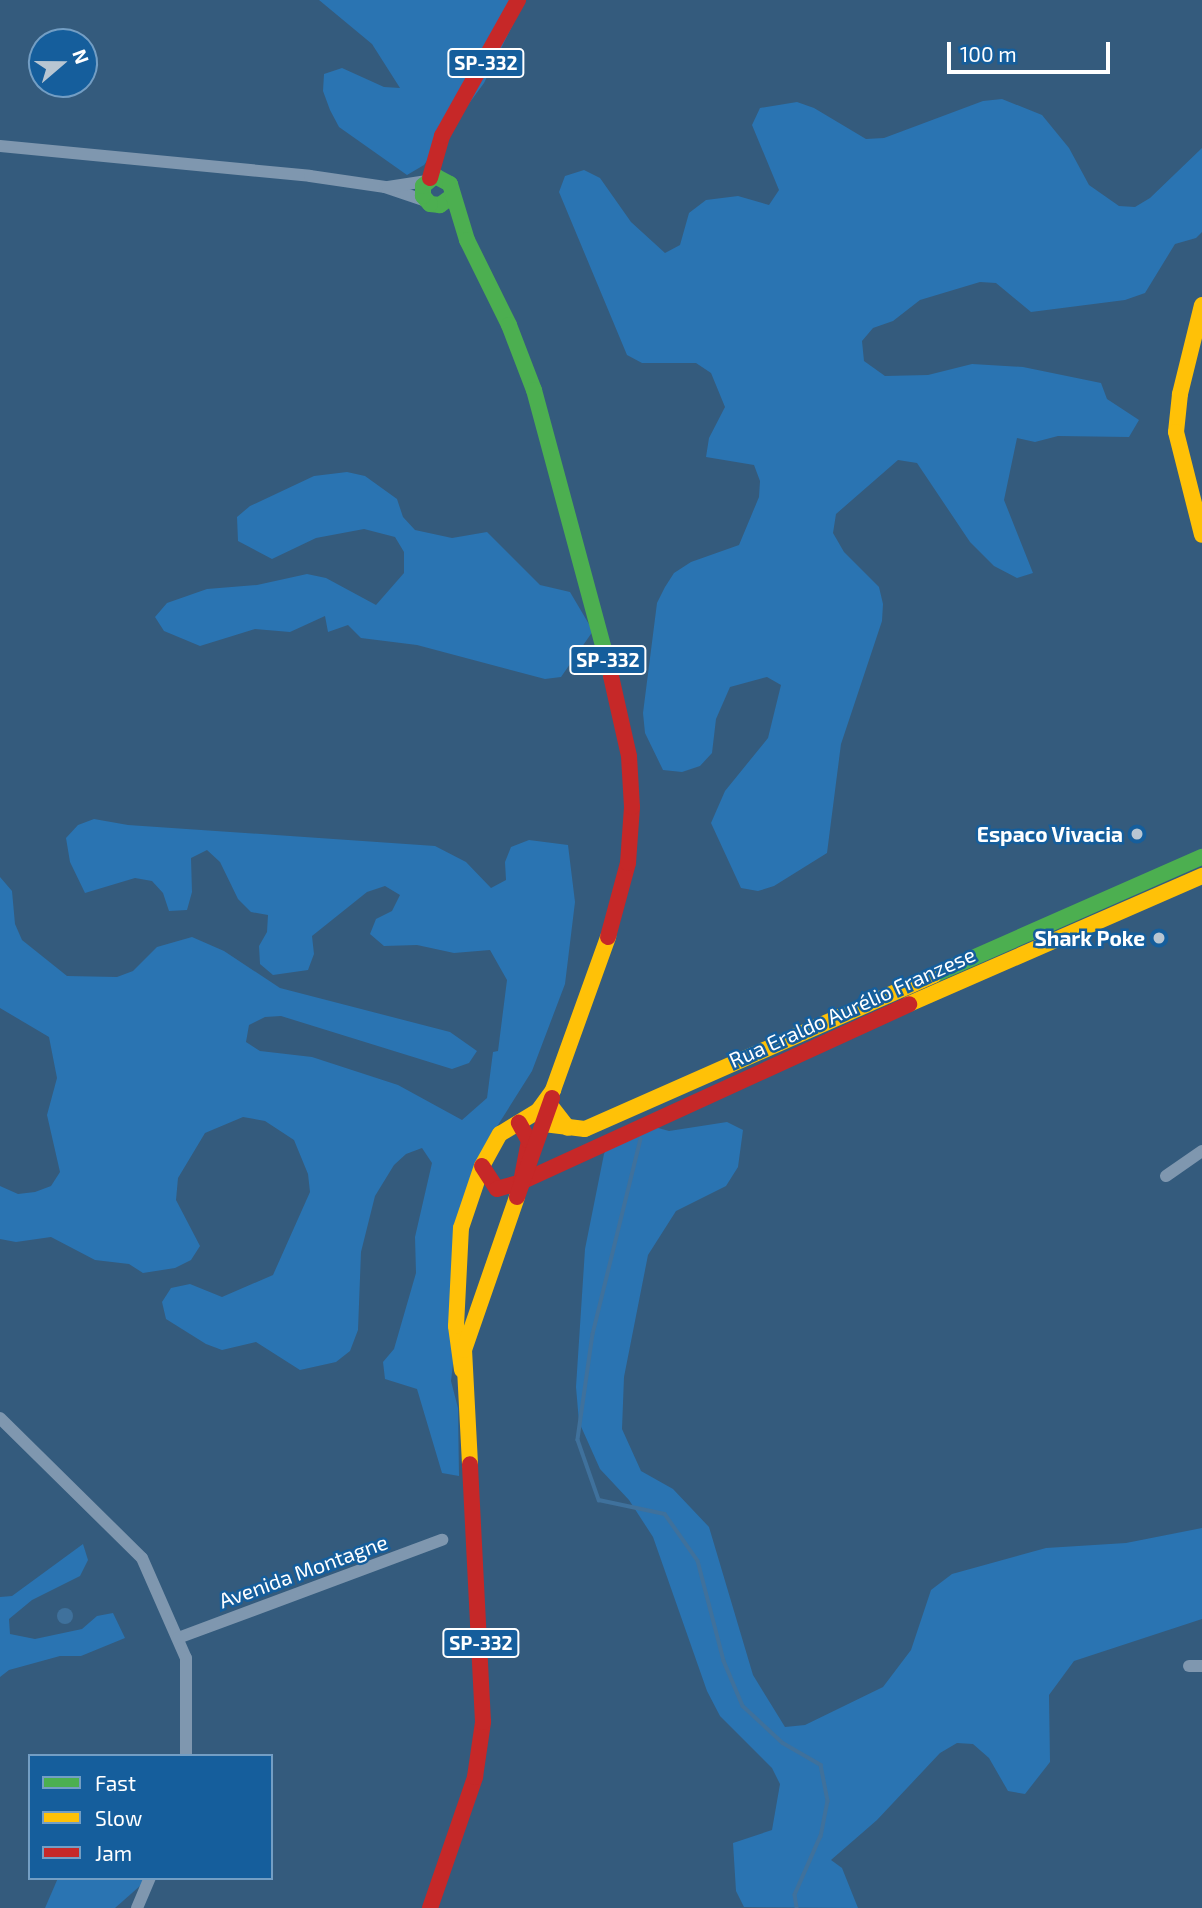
<!DOCTYPE html>
<html>
<head>
<meta charset="utf-8">
<style>
	body { margin:0 }
	#map { position:relative; width:1202px; height:1908px; overflow:hidden; background:#345b7d; font-family:"Exo 2",sans-serif }
	div>[style] { position:absolute }
	.green>* { inset:0; background:#2a74b2 }
	.water>* { inset:0; background:#3f719c }
	.round { border-radius:50% }
	.stream>* { height:3.5px; margin:-1.75px; padding:0 1.75px; transform-origin:1.75px; border-radius:1.75px; background:#3f719c }
	.street>* { height:12px; margin:-6px; padding:0 6px; transform-origin:6px; border-radius:6px; background:#7f97af }
	.fast>* { height:16px; margin:-8px; padding:0 8px; transform-origin:8px; border-radius:8px; background:#4caf50 }
	.slow>* { height:16px; margin:-8px; padding:0 8px; transform-origin:8px; border-radius:8px; background:#ffc107 }
	.jam>* { height:16px; margin:-8px; padding:0 8px; transform-origin:8px; border-radius:8px; background:#c62828 }
	.dots>* { width:19px; height:19px; translate:-50% -50%; box-sizing:border-box; border:4px solid #155e9c; border-radius:50% }
	span { translate:-50% -50%; white-space:nowrap; text-align:center; line-height:1.15; -webkit-text-stroke:5px #155e9c; paint-order:stroke }
	.shield-label span { padding:2px 5px; background:#155e9c; border:2px solid; border-radius:5px; -webkit-text-stroke-width:0 }
	.shield-label { font-size:19px; color:#fff; font-weight:700 }
	.poi-label { font-size:21px; color:#fff; font-weight:700 }
	.right { translate:-100% -50%; text-align:right }
	.street-label { font-size:21px; color:#fff }
	.legend { position:absolute; left:28px; top:1754px; width:245px; height:126px; box-sizing:border-box; background:#155e9c; border:2px solid #739ec4; margin:0; padding:9px 12px; list-style:none; font-size:21px; color:#fff }
	.legend li { display:flex; align-items:center; gap:14px; height:35px }
	.legend b { width:35px; border:2px solid #739ec4 }
	.north { position:absolute; left:28px; top:28px; width:70px; height:70px; box-sizing:border-box; background:#155e9c; border:2px solid #739ec4; border-radius:50%; rotate:70deg; font-size:19px; font-weight:700; line-height:28px; text-align:center; color:#fff }
	.north::after { content:''; display:block; margin:auto; width:24px; height:32px; background:#b8c6d2; clip-path:polygon(50% 0,100% 100%,50% 72%,0 100%) }
	.scale { position:absolute; left:947px; top:42px; width:163px; height:32px; box-sizing:border-box; border:4px solid #fff; border-top:0; padding-left:9px; font-size:21px; line-height:24px; white-space:nowrap; color:#fff; -webkit-text-stroke:5px #155e9c; paint-order:stroke }
</style>
</head>
<body>
<div id="map">
	<div class="green">
		<i style="clip-path:polygon(319px 0,525px 0,484px 83px,424px 165px,407px 175px,339px 127px,330px 110px,323px 91px,324px 74px,342px 68px,384px 87px,400px 88px,372px 44px)"></i>
		<i style="clip-path:polygon(1002px 99px,1042px 115px,1069px 148px,1089px 185px,1119px 206px,1135px 207px,1150px 198px,1202px 148px,1202px 232px,1196px 238px,1175px 244px,1145px 293px,1125px 300px,1031px 312px,996px 283px,980px 282px,920px 300px,893px 321px,873px 328px,862px 341px,864px 361px,885px 376px,928px 375px,972px 364px,1023px 367px,1101px 383px,1107px 399px,1139px 420px,1129px 437px,1058px 436px,1035px 442px,1017px 438px,1004px 500px,1033px 573px,1017px 578px,994px 566px,970px 542px,917px 463px,898px 460px,836px 514px,833px 533px,844px 552px,879px 587px,883px 604px,882px 621px,841px 744px,827px 853px,774px 886px,758px 891px,741px 888px,711px 823px,725px 791px,768px 738px,781px 685px,767px 677px,730px 687px,716px 719px,712px 753px,700px 766px,682px 772px,663px 770px,645px 733px,643px 713px,657px 603px,665px 587px,674px 573px,691px 562px,739px 545px,759px 497px,760px 481px,754px 465px,706px 457px,709px 438px,725px 407px,711px 373px,696px 363px,642px 363px,627px 355px,559px 192px,565px 176px,584px 170px,600px 178px,631px 222px,665px 253px,680px 245px,689px 213px,706px 200px,738px 196px,769px 205px,779px 190px,752px 125px,760px 108px,797px 102px,814px 108px,866px 139px,884px 138px,983px 101px)"></i>
		<i style="clip-path:polygon(347px 472px,365px 476px,397px 499px,403px 517px,415px 530px,452px 538px,487px 532px,540px 585px,570px 592px,593px 631px,561px 677px,545px 679px,417px 645px,361px 638px,348px 625px,328px 632px,325px 616px,290px 632px,255px 629px,200px 646px,164px 631px,155px 617px,167px 603px,207px 589px,257px 585px,307px 574px,326px 578px,376px 605px,404px 573px,404px 552px,395px 537px,364px 529px,316px 538px,272px 559px,238px 541px,237px 517px,250px 506px,314px 476px)"></i>
		<i style="clip-path:polygon(94px 819px,128px 825px,435px 846px,466px 862px,491px 888px,506px 880px,505px 862px,511px 847px,529px 840px,568px 845px,575px 902px,565px 984px,532px 1071px,491px 1136px,473px 1194px,451px 1381px,458px 1408px,459px 1476px,442px 1473px,417px 1389px,385px 1379px,383px 1362px,394px 1349px,416px 1273px,415px 1237px,432px 1163px,422px 1148px,406px 1154px,394px 1165px,375px 1196px,361px 1252px,358px 1330px,350px 1351px,336px 1362px,300px 1370px,256px 1342px,222px 1350px,206px 1344px,166px 1319px,162px 1302px,171px 1288px,190px 1284px,222px 1297px,273px 1275px,310px 1192px,308px 1174px,294px 1140px,265px 1121px,243px 1117px,205px 1133px,178px 1178px,176px 1200px,200px 1246px,191px 1260px,175px 1268px,143px 1273px,129px 1264px,95px 1260px,51px 1237px,16px 1242px,0 1239px,0 1186px,18px 1194px,35px 1192px,51px 1186px,60px 1172px,47px 1115px,57px 1078px,49px 1037px,0 1008px,0 877px,12px 891px,15px 924px,22px 940px,67px 976px,117px 977px,133px 971px,157px 947px,192px 937px,224px 951px,280px 988px,450px 1032px,477px 1051px,469px 1063px,452px 1069px,281px 1016px,265px 1017px,249px 1025px,246px 1042px,260px 1051px,312px 1057px,398px 1085px,462px 1120px,487px 1098px,493px 1052px,498px 1051px,507px 980px,490px 950px,454px 953px,417px 945px,384px 946px,370px 934px,376px 919px,392px 911px,400px 895px,385px 886px,367px 892px,312px 936px,314px 954px,308px 970px,273px 975px,260px 964px,259px 946px,267px 932px,268px 915px,251px 912px,238px 899px,220px 862px,207px 850px,191px 858px,192px 892px,187px 910px,169px 911px,163px 893px,152px 881px,135px 878px,85px 893px,70px 862px,66px 838px,78px 825px)"></i>
		<i style="clip-path:polygon(727px 1122px,743px 1130px,738px 1167px,726px 1186px,676px 1211px,648px 1255px,624px 1377px,622px 1429px,641px 1471px,673px 1489px,709px 1527px,753px 1675px,785px 1727px,805px 1725px,883px 1687px,911px 1650px,931px 1590px,952px 1574px,1046px 1548px,1126px 1543px,1202px 1528px,1202px 1619px,1074px 1661px,1049px 1695px,1050px 1762px,1025px 1794px,1008px 1791px,989px 1758px,973px 1744px,957px 1743px,940px 1753px,877px 1820px,831px 1860px,842px 1868px,858px 1908px,744px 1907px,736px 1891px,733px 1843px,772px 1830px,780px 1784px,772px 1768px,720px 1716px,707px 1691px,653px 1537px,629px 1500px,600px 1469px,579px 1422px,576px 1387px,585px 1249px,604px 1154px,614px 1132px,651px 1126px,669px 1131px)"></i>
		<i style="clip-path:polygon(83px 1544px,88px 1560px,80px 1576px,32px 1600px,9px 1619px,10px 1634px,35px 1639px,82px 1629px,97px 1616px,113px 1613px,125px 1638px,81px 1656px,60px 1656px,9px 1670px,0 1677px,0 1597px,12px 1596px)"></i>
		<i style="clip-path:polygon(58px 1878px,149px 1878px,115px 1908px,45px 1908px)"></i>
	</div>
	<div class="water">
		<i class="round" style="left:57px;top:1608px;width:16px;height:16px"></i>
	</div>
	<div class="stream">
		<i style="left:641px;top:1139px;width:201px;rotate:103.8deg"></i>
		<i style="left:593px;top:1334px;width:107px;rotate:98.1deg"></i>
		<i style="left:578px;top:1440px;width:64px;rotate:70.7deg"></i>
		<i style="left:599px;top:1500px;width:67px;rotate:12deg"></i>
		<i style="left:665px;top:1514px;width:57px;rotate:54.9deg"></i>
		<i style="left:698px;top:1561px;width:103px;rotate:75.4deg"></i>
		<i style="left:724px;top:1661px;width:49px;rotate:67.1deg"></i>
		<i style="left:743px;top:1706px;width:54px;rotate:42.8deg"></i>
		<i style="left:783px;top:1743px;width:44px;rotate:30.1deg"></i>
		<i style="left:821px;top:1765px;width:37px;rotate:79deg"></i>
		<i style="left:828px;top:1801px;width:36px;rotate:101deg"></i>
		<i style="left:821px;top:1836px;width:64px;rotate:113.8deg"></i>
		<i style="left:795px;top:1895px;width:13px;rotate:81deg"></i>
	</div>
	<div class="street">
		<i style="left:0;top:146px;width:311px;rotate:5.5deg"></i>
		<i style="left:310px;top:176px;width:76px;rotate:8.3deg"></i>
		<i style="left:385px;top:187px;width:43px;rotate:18.9deg"></i>
		<i style="left:388px;top:187px;width:38px;rotate:-9deg"></i>
		<i style="left:1166px;top:1176px;width:44px;rotate:-34.8deg"></i>
		<i style="left:0;top:1418px;width:199px;rotate:44.6deg"></i>
		<i style="left:142px;top:1558px;width:109px;rotate:66.3deg"></i>
		<i style="left:186px;top:1658px;width:98px;rotate:90deg"></i>
		<i style="left:178px;top:1638px;width:282px;rotate:-20.4deg"></i>
		<i style="left:1189px;top:1666px;width:13px"></i>
		<i style="left:137px;top:1908px;width:33px;rotate:-67deg"></i>
	</div>
	<div class="fast">
		<i style="left:451px;top:197px;width:14px;rotate:144deg"></i>
		<i style="left:440px;top:205px;width:10px;rotate:-174deg"></i>
		<i style="left:430px;top:204px;width:11px;rotate:-131deg"></i>
		<i style="left:423px;top:196px;width:10px;rotate:-90deg"></i>
		<i style="left:423px;top:186px;width:16px;rotate:-40deg"></i>
		<i style="left:435px;top:176px;width:17px;rotate:28deg"></i>
		<i style="left:450px;top:184px;width:59px;rotate:73.1deg"></i>
		<i style="left:467px;top:240px;width:95px;rotate:63.7deg"></i>
		<i style="left:509px;top:325px;width:70px;rotate:69deg"></i>
		<i style="left:534px;top:390px;width:296px;rotate:74.9deg"></i>
		<i style="left:934px;top:975px;width:293px;rotate:-23.8deg"></i>
	</div>
	<div class="slow">
		<i style="left:1202px;top:305px;width:92px;rotate:103.9deg"></i>
		<i style="left:1180px;top:394px;width:38px;rotate:96deg"></i>
		<i style="left:1176px;top:432px;width:106px;rotate:75.8deg"></i>
		<i style="left:909px;top:1004px;width:320px;rotate:-23.6deg"></i>
		<i style="left:550px;top:1105px;width:29px;rotate:52deg"></i>
		<i style="left:544px;top:1124px;width:41px;rotate:7deg"></i>
		<i style="left:585px;top:1129px;width:381px;rotate:-23.8deg"></i>
		<i style="left:462px;top:1370px;width:44px;rotate:-97.8deg"></i>
		<i style="left:456px;top:1326px;width:98px;rotate:-87.1deg"></i>
		<i style="left:461px;top:1228px;width:65px;rotate:-71.3deg"></i>
		<i style="left:482px;top:1166px;width:37px;rotate:-61deg"></i>
		<i style="left:500px;top:1134px;width:44px;rotate:-31.2deg"></i>
		<i style="left:538px;top:1111px;width:26px;rotate:-54deg"></i>
		<i style="left:553px;top:1090px;width:163px;rotate:-70.2deg"></i>
		<i style="left:470px;top:1464px;width:114px;rotate:-93deg"></i>
		<i style="left:464px;top:1350px;width:162px;rotate:-70.9deg"></i>
	</div>
	<div class="jam">
		<i style="left:430px;top:178px;width:44px;rotate:-74.1deg"></i>
		<i style="left:442px;top:136px;width:156px;rotate:-60.8deg"></i>
		<i style="left:608px;top:937px;width:77px;rotate:-74.9deg"></i>
		<i style="left:628px;top:863px;width:56px;rotate:-85.9deg"></i>
		<i style="left:632px;top:807px;width:51px;rotate:-93.4deg"></i>
		<i style="left:629px;top:756px;width:82px;rotate:-102.7deg"></i>
		<i style="left:482px;top:1166px;width:27px;rotate:57deg"></i>
		<i style="left:497px;top:1189px;width:25px;rotate:-16deg"></i>
		<i style="left:521px;top:1182px;width:42px;rotate:-79deg"></i>
		<i style="left:529px;top:1141px;width:21px;rotate:-119deg"></i>
		<i style="left:521px;top:1182px;width:427px;rotate:-24.6deg"></i>
		<i style="left:517px;top:1197px;width:105px;rotate:-70.5deg"></i>
		<i style="left:430px;top:1908px;width:139px;rotate:-71deg"></i>
		<i style="left:475px;top:1777px;width:56px;rotate:-81.7deg"></i>
		<i style="left:483px;top:1722px;width:258px;rotate:-92.9deg"></i>
	</div>
	<div class="dots">
		<i style="left:1137px;top:834px;background:#b8c6d2"></i>
		<i style="left:1159px;top:938px;background:#b8c6d2"></i>
	</div>
	<div class="shield-label">
		<span style="left:486px;top:63px">SP-332</span>
		<span style="left:608px;top:660px">SP-332</span>
		<span style="left:481px;top:1643px">SP-332</span>
	</div>
	<div class="poi-label">
		<span class="right" style="left:1123px;top:834px">Espaco Vivacia</span>
		<span class="right" style="left:1145px;top:938px">Shark Poke</span>
	</div>
	<div class="street-label">
		<span style="left:852px;top:1007px;rotate:-24deg">Rua Eraldo Aurélio Franzese</span>
		<span style="left:303px;top:1571px;rotate:-20deg">Avenida Montagne</span>
	</div>
	<ul class="legend">
	<li><b style="height:9px;background:#4caf50"></b>Fast</li>
	<li><b style="height:9px;background:#ffc107"></b>Slow</li>
	<li><b style="height:9px;background:#c62828"></b>Jam</li>
	</ul>
	<div class="north">N</div>
	<div class="scale">100 m</div>
</div>
</body>
</html>
